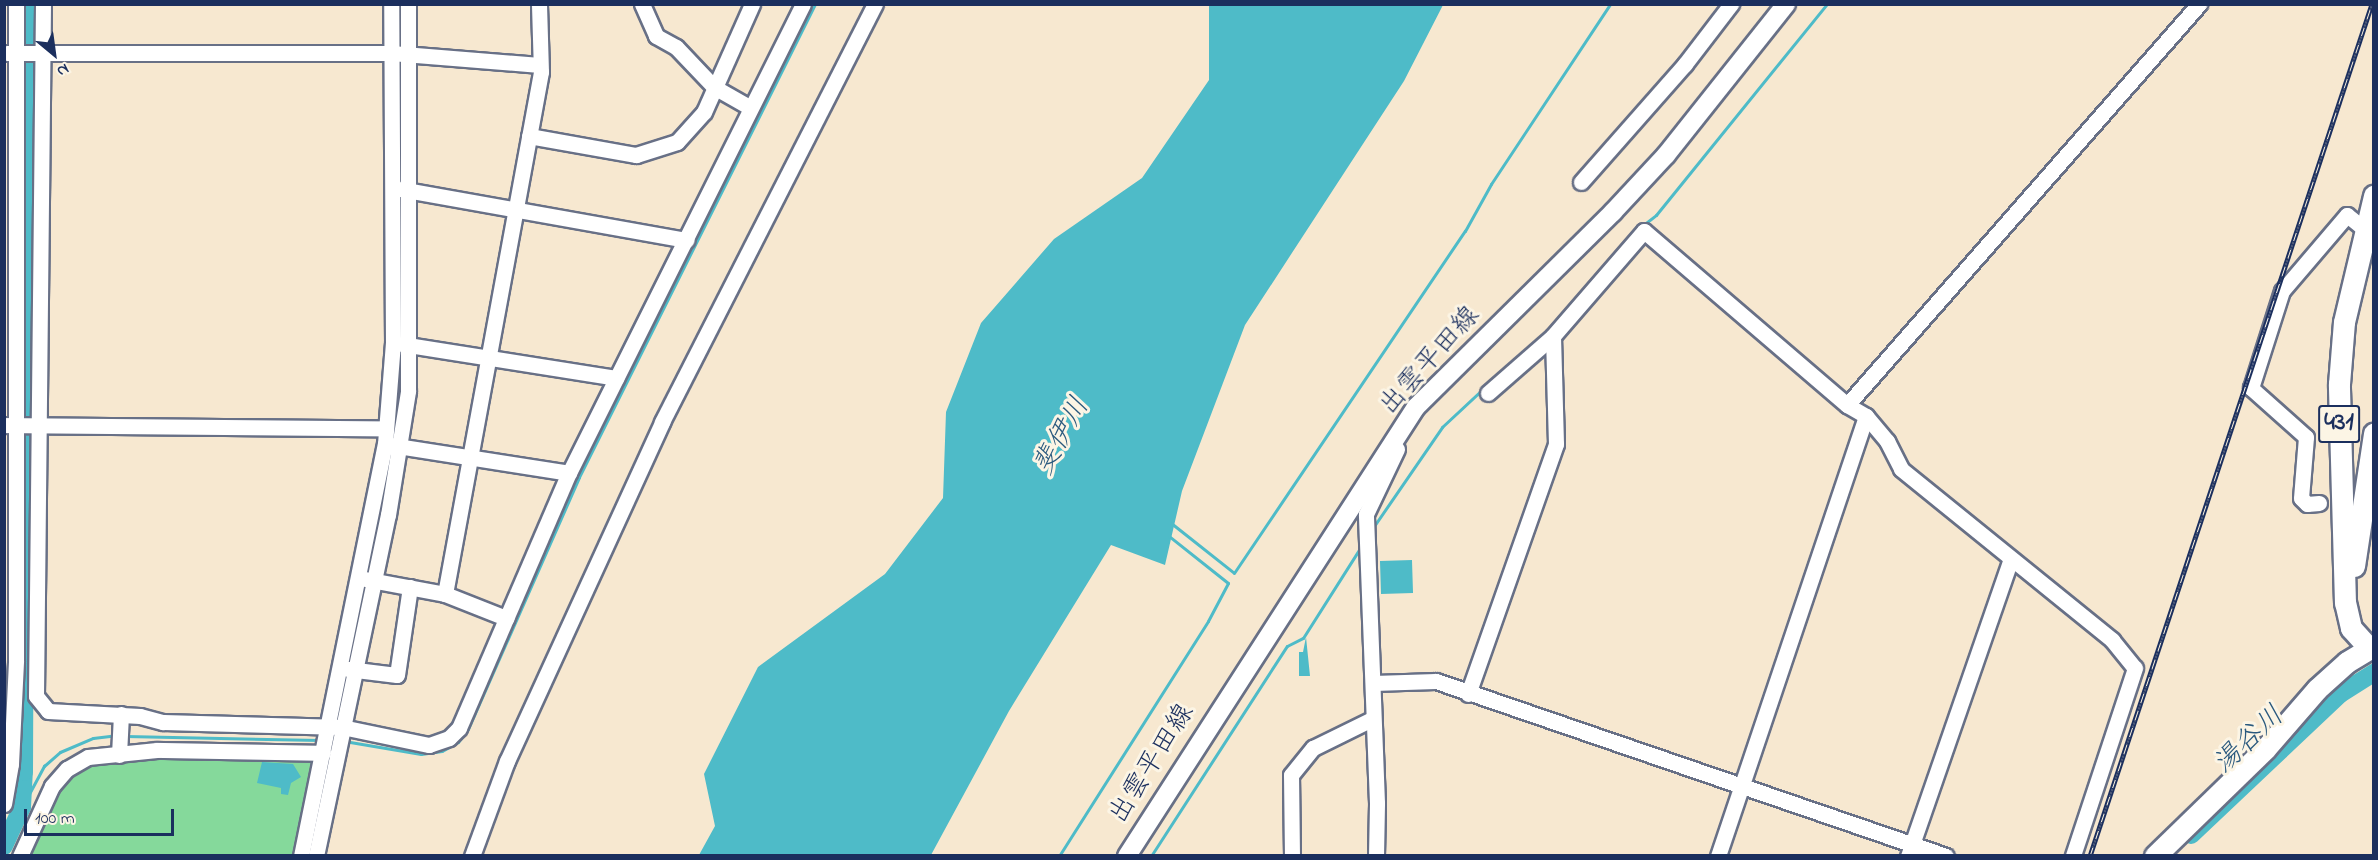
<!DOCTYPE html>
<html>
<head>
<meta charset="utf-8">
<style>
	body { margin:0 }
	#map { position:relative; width:2378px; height:860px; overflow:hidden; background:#f7e8d0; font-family:"Indie Flower","Klee One",sans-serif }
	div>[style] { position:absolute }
	.green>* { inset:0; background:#85d99b }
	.water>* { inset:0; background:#4ebbc8 }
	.stream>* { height:3px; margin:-1.5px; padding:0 1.5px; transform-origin:1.5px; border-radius:1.5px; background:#4ebbc8 }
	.river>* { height:18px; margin:-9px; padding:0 9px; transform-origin:9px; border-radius:9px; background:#4ebbc8 }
	.roads { filter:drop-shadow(2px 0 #687086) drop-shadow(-2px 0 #687086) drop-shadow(0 2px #687086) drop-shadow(0 -2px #687086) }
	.minor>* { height:15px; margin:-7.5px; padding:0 7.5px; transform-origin:7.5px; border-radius:7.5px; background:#fff }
	.major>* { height:18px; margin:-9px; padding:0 9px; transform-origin:9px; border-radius:9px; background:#fff }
	.highway>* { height:21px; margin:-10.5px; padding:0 10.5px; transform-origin:10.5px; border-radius:10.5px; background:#fff }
	.rail>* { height:5px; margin-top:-2.5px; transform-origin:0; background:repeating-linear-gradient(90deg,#fcf5e5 0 9px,#1b2f5e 0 18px); box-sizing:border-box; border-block:2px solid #1b2f5e }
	span { translate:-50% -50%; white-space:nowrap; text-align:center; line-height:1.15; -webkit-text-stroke:6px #fcf5e5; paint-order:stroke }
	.shield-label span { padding:2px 4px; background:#fcf5e5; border:2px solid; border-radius:4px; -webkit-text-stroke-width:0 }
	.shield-label { font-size:26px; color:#1b2f5e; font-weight:700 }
	.street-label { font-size:27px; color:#1b2f5e }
	.water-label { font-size:28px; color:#2a597e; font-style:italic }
	.frame { position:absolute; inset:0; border:6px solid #1b2f5e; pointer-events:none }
	.north { position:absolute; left:24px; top:24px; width:60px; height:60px; -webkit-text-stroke:4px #fcf5e5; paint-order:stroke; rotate:151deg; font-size:16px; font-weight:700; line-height:24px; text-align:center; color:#1b2f5e }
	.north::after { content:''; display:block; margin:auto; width:21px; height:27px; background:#1b2f5e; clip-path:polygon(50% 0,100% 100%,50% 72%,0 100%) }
	.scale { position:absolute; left:24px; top:809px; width:150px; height:27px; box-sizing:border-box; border:3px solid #1b2f5e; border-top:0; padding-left:8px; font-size:18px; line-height:21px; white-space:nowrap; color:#1b2f5e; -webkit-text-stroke:4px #fcf5e5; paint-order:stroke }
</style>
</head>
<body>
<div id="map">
	<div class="green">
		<i style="clip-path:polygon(309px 757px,315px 762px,295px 855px,24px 856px,61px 780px,88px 761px)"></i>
	</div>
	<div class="water">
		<i style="clip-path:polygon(1209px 5px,1443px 5px,1404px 81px,1245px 325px,1182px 491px,1165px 565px,1111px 545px,1009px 711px,931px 855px,699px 855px,715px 826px,704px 774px,758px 667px,885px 574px,943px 498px,946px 412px,981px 323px,1054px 239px,1142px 178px,1209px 80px)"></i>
		<i style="clip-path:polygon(1412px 560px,1413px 593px,1381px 594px,1380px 561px)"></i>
		<i style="clip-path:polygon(1306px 637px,1310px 676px,1299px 676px,1299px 652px,1303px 652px)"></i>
		<i style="clip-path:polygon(262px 762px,293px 764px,301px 777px,291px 783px,288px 795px,281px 794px,281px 788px,257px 783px)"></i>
	</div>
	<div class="stream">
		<i style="left:1642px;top:226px;width:18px;rotate:-38deg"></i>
		<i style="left:1656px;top:215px;width:272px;rotate:-51deg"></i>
		<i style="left:1171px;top:523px;width:80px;rotate:38.4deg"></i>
		<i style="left:1234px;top:573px;width:413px;rotate:-56deg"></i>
		<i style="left:1465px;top:231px;width:54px;rotate:-61deg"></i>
		<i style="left:1491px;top:184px;width:216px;rotate:-56.5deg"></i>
		<i style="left:1372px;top:529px;width:124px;rotate:-55.5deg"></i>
		<i style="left:1442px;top:427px;width:82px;rotate:-43deg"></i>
		<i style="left:125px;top:736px;width:195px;rotate:1.2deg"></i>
		<i style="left:344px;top:741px;width:78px;rotate:9.6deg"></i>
		<i style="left:421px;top:754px;width:21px;rotate:-8deg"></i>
		<i style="left:442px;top:751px;width:18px;rotate:-29deg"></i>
		<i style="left:458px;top:742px;width:16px;rotate:-52deg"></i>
		<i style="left:468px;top:729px;width:275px;rotate:-66.2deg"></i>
		<i style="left:579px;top:477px;width:529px;rotate:-63.48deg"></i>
		<i style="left:330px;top:754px;width:24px;rotate:-78deg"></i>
		<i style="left:22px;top:807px;width:47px;rotate:-61.8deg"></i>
		<i style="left:44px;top:766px;width:21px;rotate:-41deg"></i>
		<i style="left:60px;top:752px;width:36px;rotate:-23deg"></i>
		<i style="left:93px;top:738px;width:23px;rotate:-7deg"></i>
		<i style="left:1059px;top:856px;width:278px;rotate:-57.6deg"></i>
		<i style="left:1208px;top:621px;width:43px;rotate:-62.2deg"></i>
		<i style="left:1228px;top:583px;width:75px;rotate:-141.5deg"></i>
		<i style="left:1151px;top:856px;width:250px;rotate:-57.1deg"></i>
		<i style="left:1287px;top:646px;width:18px;rotate:-27deg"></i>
		<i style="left:1303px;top:638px;width:110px;rotate:-57.6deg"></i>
	</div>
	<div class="river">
		<i style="left:2191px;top:835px;width:205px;rotate:-43.4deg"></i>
		<i style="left:2340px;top:694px;width:40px;rotate:-32deg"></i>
		<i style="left:4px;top:846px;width:43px;rotate:-65.2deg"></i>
		<i style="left:22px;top:807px;width:35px;rotate:-87deg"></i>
		<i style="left:24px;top:772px;width:768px;rotate:-89.78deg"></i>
	</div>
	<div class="roads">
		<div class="minor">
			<i style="left:43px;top:4px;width:692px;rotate:90.58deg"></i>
			<i style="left:36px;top:696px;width:19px;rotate:51deg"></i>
			<i style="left:48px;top:711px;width:92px;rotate:3.1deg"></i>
			<i style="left:140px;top:716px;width:24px;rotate:15deg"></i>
			<i style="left:163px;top:722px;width:179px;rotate:1.6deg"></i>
			<i style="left:342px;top:727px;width:89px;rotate:11.7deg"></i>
			<i style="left:429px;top:745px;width:21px;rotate:-19deg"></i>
			<i style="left:449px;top:738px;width:14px;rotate:-45deg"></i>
			<i style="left:459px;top:728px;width:278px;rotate:-66.7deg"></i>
			<i style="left:569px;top:473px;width:524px;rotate:-63.48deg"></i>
			<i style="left:642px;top:4px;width:35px;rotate:66deg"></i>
			<i style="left:656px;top:36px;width:23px;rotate:29deg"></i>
			<i style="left:676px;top:47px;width:55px;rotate:46.5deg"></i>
			<i style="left:714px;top:87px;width:40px;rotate:29.7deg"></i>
			<i style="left:7px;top:53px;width:384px"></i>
			<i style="left:391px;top:53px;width:149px;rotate:4.6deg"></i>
			<i style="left:529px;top:136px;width:109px;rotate:10.1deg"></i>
			<i style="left:636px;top:155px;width:43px;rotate:-17.6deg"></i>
			<i style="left:677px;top:142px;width:40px;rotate:-48deg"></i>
			<i style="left:704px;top:112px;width:118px;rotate:-66deg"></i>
			<i style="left:1581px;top:182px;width:157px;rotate:-48.6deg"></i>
			<i style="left:1685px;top:64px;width:76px;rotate:-52.5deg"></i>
			<i style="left:400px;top:189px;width:291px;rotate:10.1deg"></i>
			<i style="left:402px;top:344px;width:217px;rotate:9deg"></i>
			<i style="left:1488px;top:393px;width:86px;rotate:-41.2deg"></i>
			<i style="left:1553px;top:336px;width:139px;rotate:-49.1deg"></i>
			<i style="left:1644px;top:231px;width:267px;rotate:40.6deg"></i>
			<i style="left:1847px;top:405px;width:22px;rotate:30deg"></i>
			<i style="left:1866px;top:416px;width:33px;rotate:50deg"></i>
			<i style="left:1887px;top:441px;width:31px;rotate:63deg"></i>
			<i style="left:1901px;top:469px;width:272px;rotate:39deg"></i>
			<i style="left:2112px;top:640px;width:36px;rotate:51deg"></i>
			<i style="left:2135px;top:668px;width:198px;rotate:108.3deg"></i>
			<i style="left:1847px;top:405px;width:534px;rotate:-48.72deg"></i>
			<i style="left:5px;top:425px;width:381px;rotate:0.5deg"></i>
			<i style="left:391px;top:445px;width:180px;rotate:8.9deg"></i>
			<i style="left:2319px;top:503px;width:12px;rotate:175deg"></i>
			<i style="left:2307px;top:504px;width:8px;rotate:-135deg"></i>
			<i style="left:2301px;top:498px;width:61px;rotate:-85.3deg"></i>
			<i style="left:2306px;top:437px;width:74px;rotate:-138.3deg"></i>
			<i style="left:2251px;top:388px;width:102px;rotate:-72.3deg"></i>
			<i style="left:2282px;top:291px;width:100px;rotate:-49.5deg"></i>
			<i style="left:2347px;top:215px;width:21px;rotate:39deg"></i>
			<i style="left:365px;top:579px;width:81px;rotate:10.6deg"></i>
			<i style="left:445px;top:594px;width:66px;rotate:21.5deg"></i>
			<i style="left:445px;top:594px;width:531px;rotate:-79.58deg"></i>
			<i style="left:541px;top:72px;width:68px;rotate:-91.7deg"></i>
			<i style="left:348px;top:669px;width:49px;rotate:7deg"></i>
			<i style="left:397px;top:675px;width:89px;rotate:-81.6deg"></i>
			<i style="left:1373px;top:683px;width:63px;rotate:-1.8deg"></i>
			<i style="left:1436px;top:681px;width:539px;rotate:18.94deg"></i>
			<i style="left:1468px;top:694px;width:265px;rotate:-70.6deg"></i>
			<i style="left:1556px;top:444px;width:108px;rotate:-91.6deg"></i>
			<i style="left:119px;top:755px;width:41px;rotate:-87.2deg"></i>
			<i style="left:4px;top:804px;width:41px;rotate:-80.1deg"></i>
			<i style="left:11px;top:764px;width:104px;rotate:-87.2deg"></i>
			<i style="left:16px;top:660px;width:656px;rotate:-90deg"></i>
			<i style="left:20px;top:856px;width:77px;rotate:-65.4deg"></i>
			<i style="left:52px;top:786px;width:23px;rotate:-49deg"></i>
			<i style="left:67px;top:769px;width:24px;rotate:-30deg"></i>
			<i style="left:88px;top:757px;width:69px;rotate:-5.8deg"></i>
			<i style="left:157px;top:750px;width:166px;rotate:1deg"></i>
			<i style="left:301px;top:856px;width:420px;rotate:-78.5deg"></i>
			<i style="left:385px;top:444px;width:102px;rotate:-85.5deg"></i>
			<i style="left:393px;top:342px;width:338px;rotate:-90.3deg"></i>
			<i style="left:316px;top:856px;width:349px;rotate:-78.1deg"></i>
			<i style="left:388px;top:515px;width:126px;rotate:-80.8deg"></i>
			<i style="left:408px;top:391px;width:387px;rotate:-90deg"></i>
			<i style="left:472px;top:856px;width:101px;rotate:-69.8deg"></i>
			<i style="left:507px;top:761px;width:373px;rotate:-65.4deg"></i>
			<i style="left:662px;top:422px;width:469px;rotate:-63deg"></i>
			<i style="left:1292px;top:856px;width:81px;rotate:-90.7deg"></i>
			<i style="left:1291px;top:775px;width:35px;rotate:-51deg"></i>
			<i style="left:1313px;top:748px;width:66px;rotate:-26.2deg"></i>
			<i style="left:1376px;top:856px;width:53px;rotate:-88.9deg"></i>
			<i style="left:1377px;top:803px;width:289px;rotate:-92.2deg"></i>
			<i style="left:1366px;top:514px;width:72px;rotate:-64.5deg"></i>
			<i style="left:1718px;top:856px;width:464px;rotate:-71.4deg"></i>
			<i style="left:1908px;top:856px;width:314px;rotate:-70.9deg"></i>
		</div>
		<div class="major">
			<i style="left:1127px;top:856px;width:534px;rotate:-57.23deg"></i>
			<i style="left:1416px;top:407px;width:277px;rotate:-44.7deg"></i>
			<i style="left:1613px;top:212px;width:78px;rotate:-47.1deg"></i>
			<i style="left:1666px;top:155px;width:193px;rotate:-51.5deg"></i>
		</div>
		<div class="highway">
			<i style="left:2354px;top:566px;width:134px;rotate:-81.4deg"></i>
			<i style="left:2369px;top:648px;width:27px;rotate:-132deg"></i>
			<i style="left:2351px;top:628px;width:26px;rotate:-103deg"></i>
			<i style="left:2345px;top:603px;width:219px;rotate:-91.6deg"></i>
			<i style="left:2339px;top:384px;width:62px;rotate:-85.4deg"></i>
			<i style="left:2344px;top:322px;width:130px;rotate:-76.6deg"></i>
			<i style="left:2155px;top:856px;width:153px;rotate:-44.2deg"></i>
			<i style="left:2265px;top:749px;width:79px;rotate:-49.1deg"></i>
			<i style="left:2317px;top:689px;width:40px;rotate:-42deg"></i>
			<i style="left:2347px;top:662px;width:31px;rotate:-31deg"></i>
		</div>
	</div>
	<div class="rail">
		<i style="left:2090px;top:856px;width:897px;rotate:-71.69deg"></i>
	</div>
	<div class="shield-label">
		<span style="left:2339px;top:424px">431</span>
	</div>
	<div class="street-label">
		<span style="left:1430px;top:361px;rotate:-48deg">出雲平田線</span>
		<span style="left:1152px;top:764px;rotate:-58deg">出雲平田線</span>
	</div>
	<div class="water-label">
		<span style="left:1063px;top:437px;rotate:-61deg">斐伊川</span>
		<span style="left:2250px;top:741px;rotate:-43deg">湯谷川</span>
	</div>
	<div class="frame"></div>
	<div class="north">N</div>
	<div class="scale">100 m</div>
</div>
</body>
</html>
